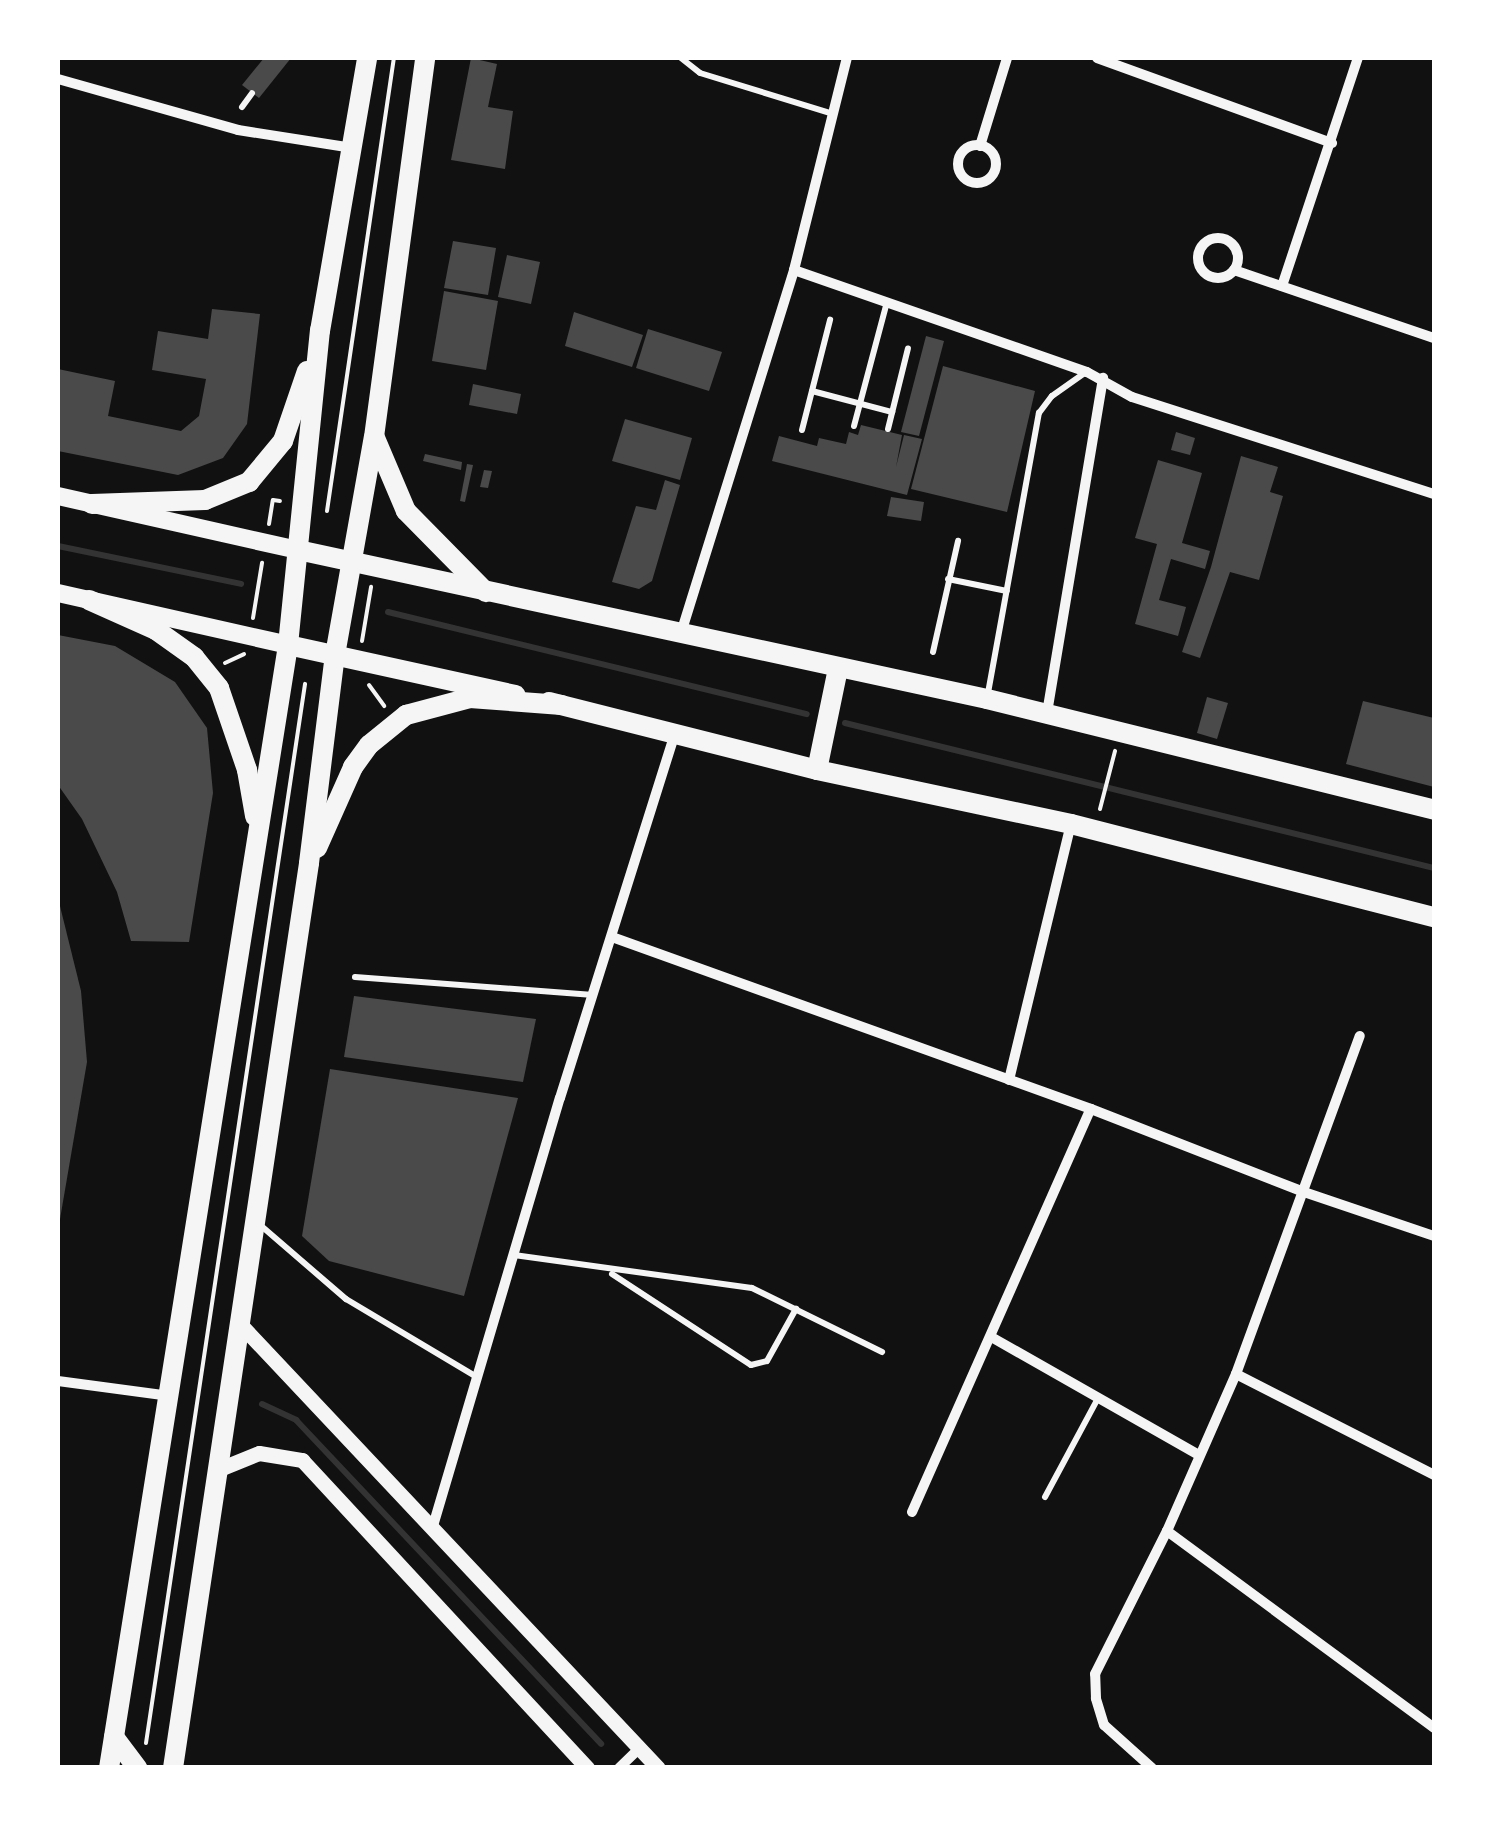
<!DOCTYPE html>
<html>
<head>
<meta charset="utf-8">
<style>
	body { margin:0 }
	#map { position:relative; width:1492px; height:1825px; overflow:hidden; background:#111; font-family:"Roboto Serif",serif }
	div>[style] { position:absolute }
	.stream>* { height:6px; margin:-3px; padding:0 3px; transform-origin:3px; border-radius:3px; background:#333 }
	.building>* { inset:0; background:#4a4a4a }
	.path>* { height:4px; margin:-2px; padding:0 2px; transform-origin:2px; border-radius:2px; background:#f5f5f5 }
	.service>* { height:6px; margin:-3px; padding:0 3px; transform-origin:3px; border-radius:3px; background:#f5f5f5 }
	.minor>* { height:10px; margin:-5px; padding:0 5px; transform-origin:5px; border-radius:5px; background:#f5f5f5 }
	.minor>.ring { margin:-5px; padding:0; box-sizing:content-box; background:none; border:10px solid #f5f5f5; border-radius:50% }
	.tertiary>* { height:15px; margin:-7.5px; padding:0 7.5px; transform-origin:7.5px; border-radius:7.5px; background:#f5f5f5 }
	.secondary>* { height:18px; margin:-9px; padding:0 9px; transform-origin:9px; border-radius:9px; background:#f5f5f5 }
	.primary>* { height:20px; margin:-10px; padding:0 10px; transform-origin:10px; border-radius:10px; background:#f5f5f5 }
	.trunk>* { height:20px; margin:-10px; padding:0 10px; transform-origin:10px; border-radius:10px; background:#f5f5f5 }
	span { translate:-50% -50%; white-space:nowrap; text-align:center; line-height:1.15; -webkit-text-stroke:9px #fff; paint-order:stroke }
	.frame { position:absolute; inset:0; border:60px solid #fff; pointer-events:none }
</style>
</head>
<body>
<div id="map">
	<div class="stream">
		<i style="left:58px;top:546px;width:187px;rotate:11.7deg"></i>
		<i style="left:388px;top:612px;width:431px;rotate:13.7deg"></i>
		<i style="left:845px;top:723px;width:607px;rotate:13.83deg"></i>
		<i style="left:262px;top:1404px;width:38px;rotate:25deg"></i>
		<i style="left:296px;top:1420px;width:445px;rotate:46.7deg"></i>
	</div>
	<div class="building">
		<i style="clip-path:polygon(264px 58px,291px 58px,259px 98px,242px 85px)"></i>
		<i style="clip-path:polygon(471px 58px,497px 64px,488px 107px,513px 111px,505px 169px,451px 160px)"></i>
		<i style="clip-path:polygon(453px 241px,496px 248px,488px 295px,444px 288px)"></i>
		<i style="clip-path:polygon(507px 255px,540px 262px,531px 304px,498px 297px)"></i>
		<i style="clip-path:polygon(444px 291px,498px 301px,486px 370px,432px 361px)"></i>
		<i style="clip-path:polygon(212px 309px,260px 314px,247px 424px,223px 458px,178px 475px,58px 451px,58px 369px,115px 381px,108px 416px,181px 431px,199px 416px,206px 379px,152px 370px,158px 331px,208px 339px)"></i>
		<i style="clip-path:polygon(574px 312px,643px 335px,632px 367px,565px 346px)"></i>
		<i style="clip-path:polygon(648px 329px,722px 352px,709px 391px,636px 368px)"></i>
		<i style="clip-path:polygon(926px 336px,944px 341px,919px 436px,901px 432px)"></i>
		<i style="clip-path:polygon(943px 366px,1035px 391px,1007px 512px,911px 489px)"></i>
		<i style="clip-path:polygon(473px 384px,521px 394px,517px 414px,469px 405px)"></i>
		<i style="clip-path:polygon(625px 419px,692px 438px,680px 480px,612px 461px)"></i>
		<i style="clip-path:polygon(861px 425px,902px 435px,896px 467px,904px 435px,922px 439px,907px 495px,772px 461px,779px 436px,817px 446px,819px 438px,846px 444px,849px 432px,858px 435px)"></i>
		<i style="clip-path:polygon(1176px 432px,1195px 438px,1190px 455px,1171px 450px)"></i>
		<i style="clip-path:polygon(425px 454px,462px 462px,461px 470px,423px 461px)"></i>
		<i style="clip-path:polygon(1241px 456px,1278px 467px,1270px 492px,1283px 496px,1259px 580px,1230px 572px,1200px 658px,1182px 652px,1211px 567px)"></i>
		<i style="clip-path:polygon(1158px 460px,1202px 473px,1182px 543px,1210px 551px,1205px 569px,1171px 559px,1159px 600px,1186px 607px,1178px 636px,1135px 624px,1157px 544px,1135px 538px)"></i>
		<i style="clip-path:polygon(467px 464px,473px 465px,465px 502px,460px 501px)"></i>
		<i style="clip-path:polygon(484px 470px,492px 471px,488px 488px,480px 487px)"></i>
		<i style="clip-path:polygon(665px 480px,680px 485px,652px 581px,639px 589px,612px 582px,636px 506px,656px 510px)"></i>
		<i style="clip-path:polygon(891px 497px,924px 502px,921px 521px,887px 516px)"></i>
		<i style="clip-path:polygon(58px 635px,115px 646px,175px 682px,207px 728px,213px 793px,189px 942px,131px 941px,117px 892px,82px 819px,58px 785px)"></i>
		<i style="clip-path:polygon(1207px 697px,1228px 703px,1217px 739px,1197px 733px)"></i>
		<i style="clip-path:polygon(1363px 701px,1434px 718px,1434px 787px,1346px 764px)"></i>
		<i style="clip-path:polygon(58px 898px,81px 991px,87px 1062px,60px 1219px)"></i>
		<i style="clip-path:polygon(354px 996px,536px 1019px,523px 1082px,344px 1057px)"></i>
		<i style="clip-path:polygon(330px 1069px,518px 1098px,464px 1296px,329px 1261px,302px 1236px)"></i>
	</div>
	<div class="path">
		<i style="left:327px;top:511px;width:458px;rotate:-81.6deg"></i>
		<i style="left:269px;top:524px;width:24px;rotate:-81deg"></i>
		<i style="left:273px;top:500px;width:7px;rotate:8deg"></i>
		<i style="left:253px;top:618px;width:56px;rotate:-80.7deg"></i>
		<i style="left:362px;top:641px;width:55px;rotate:-80.5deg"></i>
		<i style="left:225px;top:663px;width:21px;rotate:-25deg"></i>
		<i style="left:369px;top:685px;width:26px;rotate:54deg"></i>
		<i style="left:1100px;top:809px;width:60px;rotate:-75.5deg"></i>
		<i style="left:146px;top:1743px;width:1071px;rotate:-81.46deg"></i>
	</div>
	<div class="service">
		<i style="left:681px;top:58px;width:24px;rotate:38deg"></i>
		<i style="left:700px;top:73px;width:139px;rotate:17.1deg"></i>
		<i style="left:242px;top:107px;width:17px;rotate:-54deg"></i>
		<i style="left:812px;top:391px;width:83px;rotate:14.7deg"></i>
		<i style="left:854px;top:426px;width:128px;rotate:-75.1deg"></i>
		<i style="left:888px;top:429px;width:83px;rotate:-76.1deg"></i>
		<i style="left:802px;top:430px;width:114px;rotate:-75.7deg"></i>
		<i style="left:948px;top:579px;width:60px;rotate:11.5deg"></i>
		<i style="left:933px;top:652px;width:114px;rotate:-77.3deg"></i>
		<i style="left:988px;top:693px;width:285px;rotate:-79.7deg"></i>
		<i style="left:1039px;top:413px;width:21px;rotate:-53deg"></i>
		<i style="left:1052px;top:396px;width:42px;rotate:-35.2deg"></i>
		<i style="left:355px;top:977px;width:239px;rotate:4.3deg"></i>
		<i style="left:259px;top:1224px;width:115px;rotate:40.8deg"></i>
		<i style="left:346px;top:1299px;width:152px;rotate:30.8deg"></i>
		<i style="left:514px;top:1255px;width:240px;rotate:7.9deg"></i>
		<i style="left:752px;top:1288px;width:145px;rotate:26.2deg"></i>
		<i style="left:612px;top:1274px;width:166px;rotate:33.2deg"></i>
		<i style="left:751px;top:1365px;width:16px;rotate:-14deg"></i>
		<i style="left:767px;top:1361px;width:60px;rotate:-60.9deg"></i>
		<i style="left:1045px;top:1497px;width:112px;rotate:-61.8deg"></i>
	</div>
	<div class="minor">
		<i style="left:1097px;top:58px;width:250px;rotate:19.9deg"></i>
		<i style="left:58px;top:79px;width:187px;rotate:15.8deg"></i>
		<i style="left:238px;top:130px;width:116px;rotate:8.9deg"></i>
		<i class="ring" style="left:958px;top:145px;width:28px;height:28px"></i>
		<i style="left:980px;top:146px;width:92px;rotate:-72.9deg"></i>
		<i class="ring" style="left:1198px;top:238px;width:30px;height:30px"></i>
		<i style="left:794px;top:270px;width:310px;rotate:19.2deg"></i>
		<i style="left:1087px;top:372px;width:51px;rotate:29.1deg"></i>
		<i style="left:1132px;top:397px;width:317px;rotate:17.8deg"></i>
		<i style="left:1234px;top:270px;width:211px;rotate:18.8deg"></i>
		<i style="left:1282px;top:286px;width:240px;rotate:-71.6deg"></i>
		<i style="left:681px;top:633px;width:380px;rotate:-72.7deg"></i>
		<i style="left:794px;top:270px;width:219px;rotate:-76deg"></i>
		<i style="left:1047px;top:713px;width:340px;rotate:-80.5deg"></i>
		<i style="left:612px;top:937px;width:509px;rotate:19.75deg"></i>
		<i style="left:1091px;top:1109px;width:225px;rotate:21.3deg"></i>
		<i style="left:1301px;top:1191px;width:140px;rotate:18.7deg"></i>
		<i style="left:1009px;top:1080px;width:263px;rotate:-76.4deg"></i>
		<i style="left:993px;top:1338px;width:237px;rotate:29.6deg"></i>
		<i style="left:1236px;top:1374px;width:222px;rotate:27deg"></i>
		<i style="left:58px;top:1381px;width:113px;rotate:7.6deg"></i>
		<i style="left:912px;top:1512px;width:441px;rotate:-66.1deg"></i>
		<i style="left:433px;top:1526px;width:446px;rotate:-73.5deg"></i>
		<i style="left:560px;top:1098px;width:382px;rotate:-72.5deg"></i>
		<i style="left:1167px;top:1531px;width:332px;rotate:36.4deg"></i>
		<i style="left:619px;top:1768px;width:29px;rotate:-44deg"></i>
		<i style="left:1152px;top:1768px;width:64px;rotate:-138.1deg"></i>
		<i style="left:1104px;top:1725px;width:28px;rotate:-107deg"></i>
		<i style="left:1096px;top:1698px;width:24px;rotate:-92deg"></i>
		<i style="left:1095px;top:1674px;width:160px;rotate:-63.3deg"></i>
		<i style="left:1167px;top:1531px;width:171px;rotate:-66.3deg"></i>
		<i style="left:1236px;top:1374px;width:360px;rotate:-69.9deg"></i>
	</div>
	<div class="tertiary">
		<i style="left:239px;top:1323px;width:611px;rotate:46.72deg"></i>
		<i style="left:217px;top:1470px;width:45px;rotate:-22deg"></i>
		<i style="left:259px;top:1453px;width:44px;rotate:9.2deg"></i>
		<i style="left:302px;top:1460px;width:420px;rotate:47.2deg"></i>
	</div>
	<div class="secondary">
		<i style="left:58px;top:496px;width:246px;rotate:12.7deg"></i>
		<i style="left:58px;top:593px;width:236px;rotate:12.7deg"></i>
	</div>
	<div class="primary">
		<i style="left:298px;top:550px;width:705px;rotate:12.2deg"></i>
		<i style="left:987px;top:699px;width:461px;rotate:13.9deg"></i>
		<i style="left:288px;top:645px;width:233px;rotate:12.4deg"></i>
		<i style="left:549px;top:702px;width:276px;rotate:14.2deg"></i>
		<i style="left:817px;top:770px;width:260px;rotate:12deg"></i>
		<i style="left:1071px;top:824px;width:375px;rotate:14.4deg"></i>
		<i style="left:817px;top:770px;width:103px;rotate:-78.3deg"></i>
	</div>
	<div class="trunk">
		<i style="left:375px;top:438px;width:79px;rotate:67deg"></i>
		<i style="left:406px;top:511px;width:114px;rotate:45.4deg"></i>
		<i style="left:92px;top:504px;width:113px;rotate:-2deg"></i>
		<i style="left:205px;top:500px;width:48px;rotate:-22.2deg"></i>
		<i style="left:249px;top:482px;width:53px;rotate:-50.3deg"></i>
		<i style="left:283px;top:441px;width:74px;rotate:-71.1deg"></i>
		<i style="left:89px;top:600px;width:73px;rotate:24.1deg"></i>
		<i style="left:156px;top:630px;width:47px;rotate:35.4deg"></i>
		<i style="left:194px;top:657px;width:40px;rotate:51deg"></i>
		<i style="left:219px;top:688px;width:87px;rotate:71.1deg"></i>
		<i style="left:247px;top:770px;width:47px;rotate:80.1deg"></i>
		<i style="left:317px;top:848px;width:89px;rotate:-66deg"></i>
		<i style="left:353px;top:767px;width:27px;rotate:-54deg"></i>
		<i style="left:369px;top:745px;width:48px;rotate:-39deg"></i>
		<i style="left:406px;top:715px;width:66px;rotate:-14.9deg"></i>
		<i style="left:470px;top:698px;width:92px;rotate:4.4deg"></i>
		<i style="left:114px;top:1737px;width:39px;rotate:53deg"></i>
		<i style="left:109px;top:1768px;width:1137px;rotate:-80.94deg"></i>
		<i style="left:288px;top:645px;width:316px;rotate:-84.2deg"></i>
		<i style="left:320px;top:331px;width:277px;rotate:-80.2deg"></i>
		<i style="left:173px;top:1768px;width:915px;rotate:-81.45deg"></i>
		<i style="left:309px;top:863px;width:210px;rotate:-82.9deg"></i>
		<i style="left:335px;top:655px;width:221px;rotate:-79.9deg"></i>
		<i style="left:374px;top:437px;width:382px;rotate:-82.3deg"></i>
	</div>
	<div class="frame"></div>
</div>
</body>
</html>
